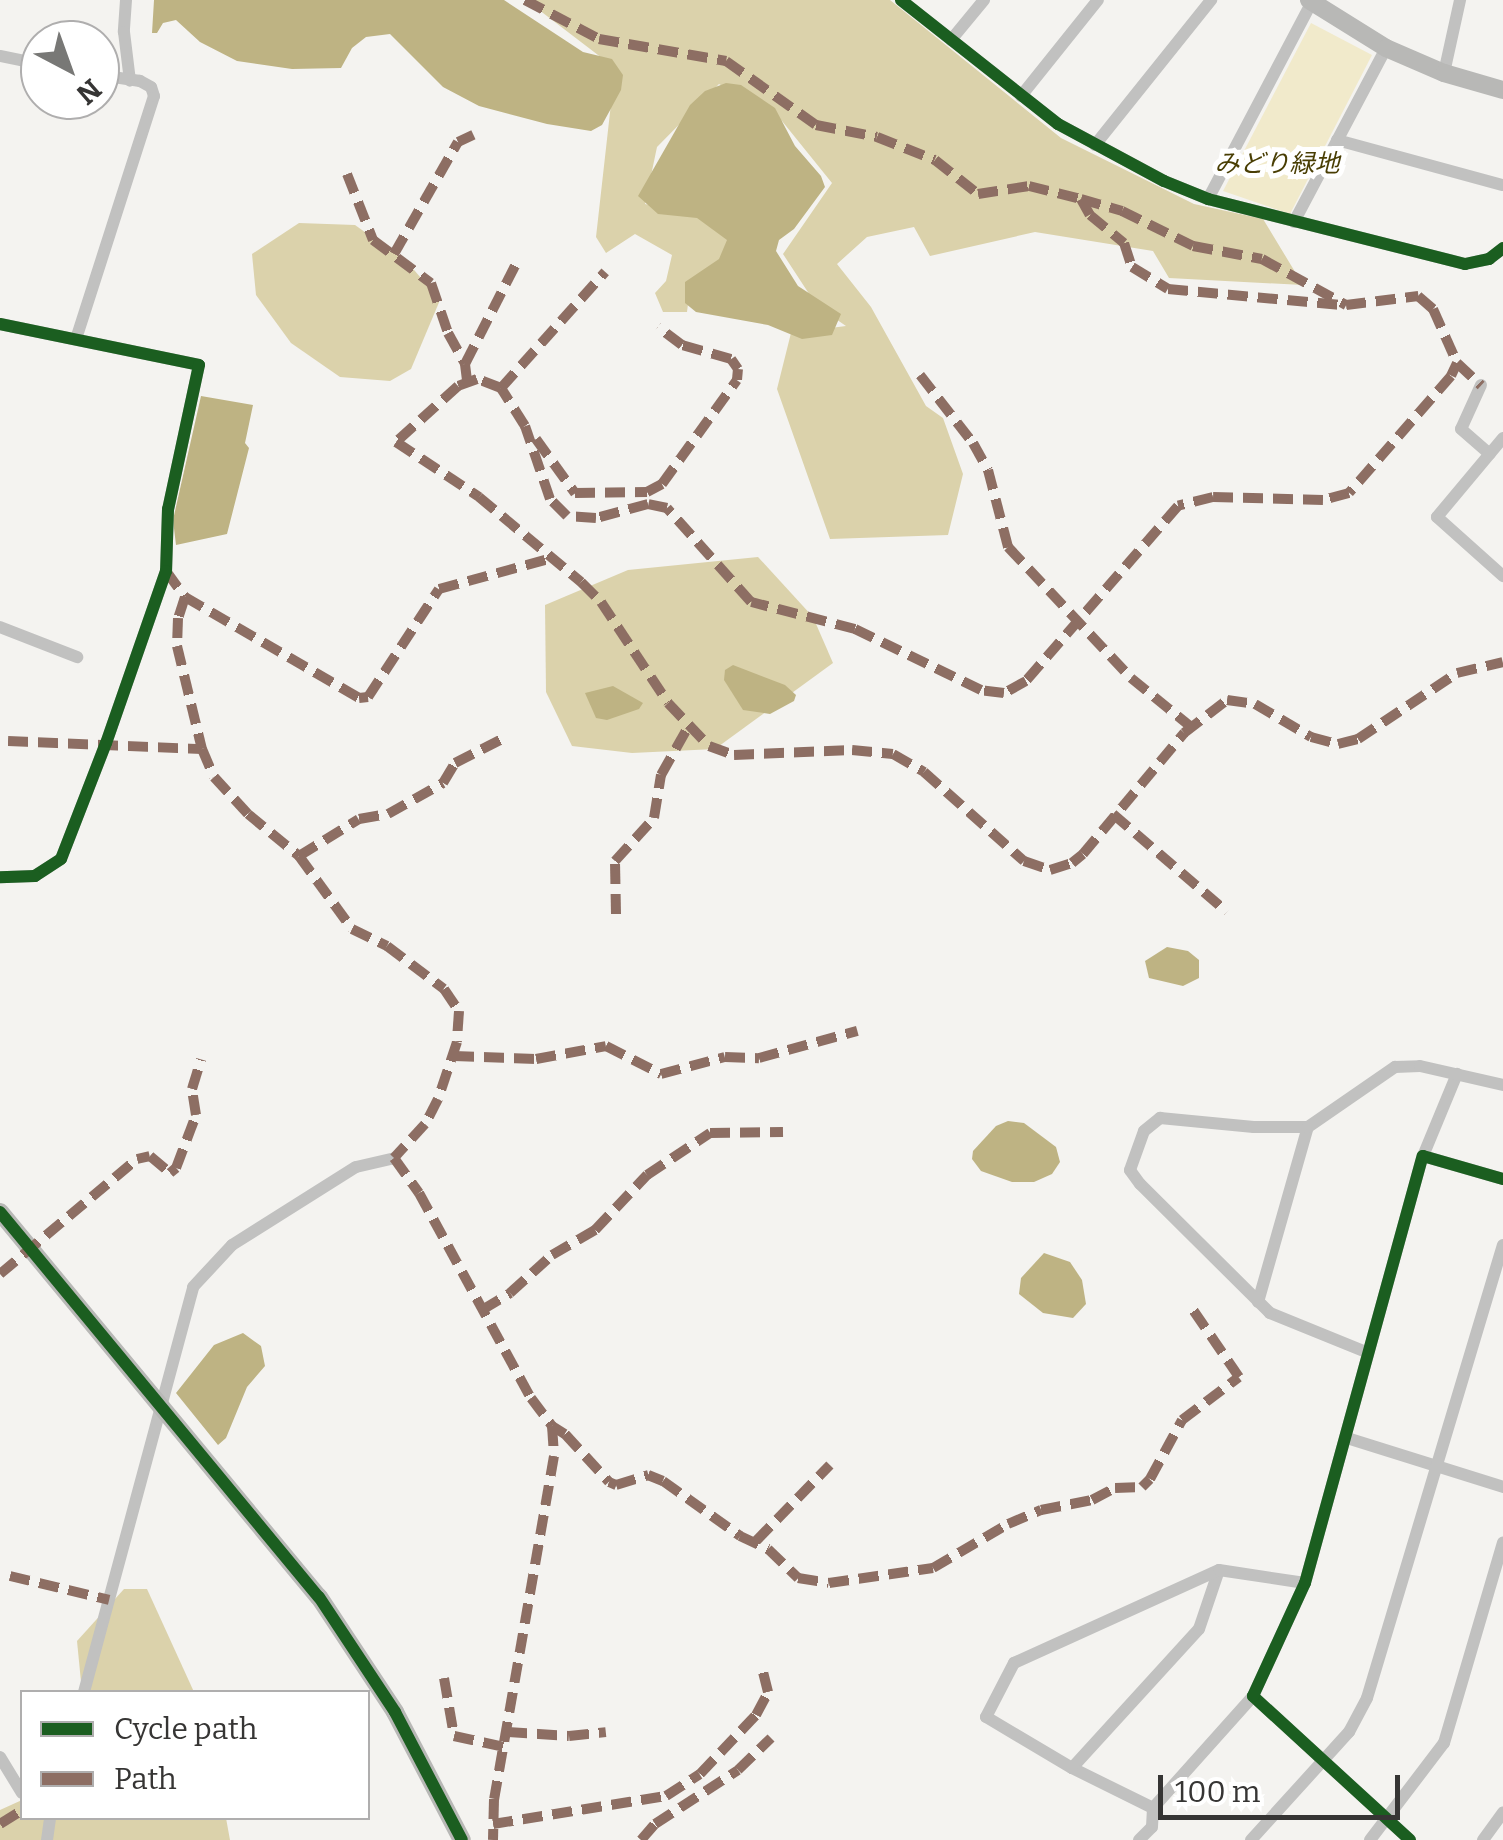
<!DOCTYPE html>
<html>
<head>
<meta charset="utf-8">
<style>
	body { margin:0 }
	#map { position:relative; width:1503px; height:1840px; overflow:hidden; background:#f4f3f0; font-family:Bitter,"Noto Sans JP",serif }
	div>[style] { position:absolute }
	.green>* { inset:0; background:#f1eacb }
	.forest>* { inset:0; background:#dbd2ab }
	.water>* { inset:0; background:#beb383 }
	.street>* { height:12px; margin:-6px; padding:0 6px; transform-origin:6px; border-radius:6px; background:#c1c1c0 }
	.secondary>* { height:18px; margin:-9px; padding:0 9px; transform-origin:9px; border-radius:9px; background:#b8b8b6 }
	.quiet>* { height:10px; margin-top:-5px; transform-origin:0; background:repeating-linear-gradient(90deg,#8d6e63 0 20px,transparent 0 30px) }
	.cycleway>* { height:12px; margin:-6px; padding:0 6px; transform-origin:6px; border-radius:6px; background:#1b5e20 }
	span { translate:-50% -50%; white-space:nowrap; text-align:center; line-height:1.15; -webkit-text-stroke:10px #fff; paint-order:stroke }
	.park-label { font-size:25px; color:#493e04; font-style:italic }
	.legend { position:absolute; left:20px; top:1690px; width:350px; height:130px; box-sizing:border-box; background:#fff; border:2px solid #afaeae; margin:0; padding:12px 18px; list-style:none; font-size:30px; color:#363534 }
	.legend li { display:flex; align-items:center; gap:20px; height:50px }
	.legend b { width:50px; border:2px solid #afaeae }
	.north { position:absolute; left:20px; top:20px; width:100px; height:100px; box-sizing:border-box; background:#fff; border:2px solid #afaeae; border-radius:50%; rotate:139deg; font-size:28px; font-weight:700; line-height:40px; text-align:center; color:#363534 }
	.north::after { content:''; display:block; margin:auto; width:35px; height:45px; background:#787876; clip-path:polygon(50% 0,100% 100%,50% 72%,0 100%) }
	.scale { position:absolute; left:1158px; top:1775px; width:242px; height:45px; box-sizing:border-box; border:5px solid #363534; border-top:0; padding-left:12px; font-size:30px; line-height:35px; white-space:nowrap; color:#363534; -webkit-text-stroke:8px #fff; paint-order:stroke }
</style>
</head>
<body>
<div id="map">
	<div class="green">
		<i style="clip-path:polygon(1311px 23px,1372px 55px,1290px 214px,1223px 191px)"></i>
	</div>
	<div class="forest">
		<i style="clip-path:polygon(526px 0,890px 0,1061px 138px,1194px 204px,1263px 219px,1303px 285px,1169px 278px,1153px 251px,1035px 232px,930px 256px,914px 227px,867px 237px,837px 264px,871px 307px,926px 406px,943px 418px,963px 474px,948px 535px,830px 539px,777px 389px,791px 333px,846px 326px,817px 306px,783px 254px,832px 183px,782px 121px,719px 84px,657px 147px,645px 204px,698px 215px,731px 241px,717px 270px,690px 288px,687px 312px,663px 312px,655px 293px,666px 281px,672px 255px,635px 234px,606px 253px,596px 237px,615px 68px)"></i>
		<i style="clip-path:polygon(299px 223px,355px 225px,408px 263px,440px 300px,411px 369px,390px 381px,340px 377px,291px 343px,256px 295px,252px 254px)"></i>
		<i style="clip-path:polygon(758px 557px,813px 617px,833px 663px,715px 749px,632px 753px,572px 746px,546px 692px,545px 605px,628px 570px)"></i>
		<i style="clip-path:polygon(124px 1589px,147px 1589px,194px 1692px,82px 1692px,77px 1641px)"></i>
		<i style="clip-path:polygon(22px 1800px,22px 1818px,226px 1818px,230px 1840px,0 1840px,0 1810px)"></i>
	</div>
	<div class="water">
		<i style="clip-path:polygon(154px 0,504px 0,583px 52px,612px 59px,623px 75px,621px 90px,602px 125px,591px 131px,547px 124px,479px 106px,443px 87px,390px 34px,366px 37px,352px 48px,341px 68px,292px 69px,237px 61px,200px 42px,176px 20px,163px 23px,157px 33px,152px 33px)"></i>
		<i style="clip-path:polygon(726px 83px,741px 85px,775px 108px,795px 146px,821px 176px,825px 187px,794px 229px,779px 240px,776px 251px,798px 286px,841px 314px,832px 335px,802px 339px,768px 325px,696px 312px,685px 303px,685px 282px,719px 259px,727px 240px,697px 218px,658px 214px,638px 196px,690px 105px,705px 91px)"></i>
		<i style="clip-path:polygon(201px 396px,253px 405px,245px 443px,249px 448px,227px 534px,176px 545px,173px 520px)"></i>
		<i style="clip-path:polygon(733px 665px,785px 685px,796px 695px,794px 701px,770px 714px,743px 710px,724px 680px,725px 670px)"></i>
		<i style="clip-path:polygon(613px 686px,643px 703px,639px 709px,607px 720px,596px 718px,585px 693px)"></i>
		<i style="clip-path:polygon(1167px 947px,1188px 951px,1199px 960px,1199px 978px,1183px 986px,1149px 978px,1145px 961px)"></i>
		<i style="clip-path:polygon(1008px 1121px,1024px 1123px,1056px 1147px,1060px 1162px,1052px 1174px,1034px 1182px,1012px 1182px,981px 1171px,972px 1159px,973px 1151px,996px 1126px)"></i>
		<i style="clip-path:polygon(1044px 1253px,1070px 1262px,1082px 1280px,1086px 1304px,1073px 1318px,1043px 1313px,1019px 1294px,1021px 1278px)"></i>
		<i style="clip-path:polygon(243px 1333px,261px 1346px,265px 1366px,247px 1387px,226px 1438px,218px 1445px,176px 1393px,214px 1345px)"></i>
	</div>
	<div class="street">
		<i style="left:126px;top:0;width:32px;rotate:94deg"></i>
		<i style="left:124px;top:32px;width:49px;rotate:83deg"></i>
		<i style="left:901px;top:0;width:200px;rotate:38.3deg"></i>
		<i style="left:1058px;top:124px;width:120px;rotate:28.3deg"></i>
		<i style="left:1164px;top:181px;width:48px;rotate:22.2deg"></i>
		<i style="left:1208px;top:199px;width:265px;rotate:14.2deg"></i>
		<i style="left:1465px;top:264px;width:25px;rotate:-12deg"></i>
		<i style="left:1489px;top:259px;width:18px;rotate:-38deg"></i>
		<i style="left:951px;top:40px;width:52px;rotate:-50.5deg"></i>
		<i style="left:0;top:56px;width:41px;rotate:11.3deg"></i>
		<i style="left:1444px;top:73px;width:75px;rotate:-77.6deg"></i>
		<i style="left:1021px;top:96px;width:123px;rotate:-51.3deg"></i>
		<i style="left:1337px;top:140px;width:172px;rotate:15.2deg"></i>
		<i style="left:1095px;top:145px;width:186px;rotate:-51.3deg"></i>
		<i style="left:1208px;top:199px;width:223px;rotate:-62.2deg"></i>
		<i style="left:1294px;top:222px;width:197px;rotate:-62.1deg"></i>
		<i style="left:0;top:324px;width:203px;rotate:11.6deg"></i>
		<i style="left:199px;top:365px;width:147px;rotate:102.1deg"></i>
		<i style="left:168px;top:509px;width:62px;rotate:91.8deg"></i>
		<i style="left:166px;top:571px;width:182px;rotate:109.2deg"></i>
		<i style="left:106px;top:743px;width:124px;rotate:111.2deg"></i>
		<i style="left:61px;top:859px;width:31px;rotate:147deg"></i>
		<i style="left:35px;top:876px;width:35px;rotate:178deg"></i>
		<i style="left:76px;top:339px;width:255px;rotate:-72.2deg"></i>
		<i style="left:154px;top:96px;width:9px;rotate:-108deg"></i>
		<i style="left:151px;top:87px;width:13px;rotate:-151deg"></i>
		<i style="left:140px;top:81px;width:40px;rotate:-171.5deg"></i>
		<i style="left:1481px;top:385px;width:48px;rotate:114.4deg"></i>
		<i style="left:1461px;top:429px;width:38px;rotate:41deg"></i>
		<i style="left:1503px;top:438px;width:103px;rotate:129.9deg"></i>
		<i style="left:1437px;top:517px;width:89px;rotate:41.8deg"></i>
		<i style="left:0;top:627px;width:83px;rotate:21.3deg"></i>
		<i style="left:1423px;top:1156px;width:89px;rotate:-67.5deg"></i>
		<i style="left:1258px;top:1302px;width:182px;rotate:-74.1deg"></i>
		<i style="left:1366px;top:1352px;width:104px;rotate:-157.9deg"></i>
		<i style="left:1270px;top:1313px;width:183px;rotate:-135.2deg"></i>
		<i style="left:1140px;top:1184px;width:17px;rotate:-126deg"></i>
		<i style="left:1130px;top:1170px;width:41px;rotate:-70.3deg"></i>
		<i style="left:1144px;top:1131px;width:21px;rotate:-39deg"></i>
		<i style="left:1160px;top:1118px;width:94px;rotate:5.5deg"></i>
		<i style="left:1254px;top:1127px;width:54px"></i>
		<i style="left:1308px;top:1127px;width:106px;rotate:-34.6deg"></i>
		<i style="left:1395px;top:1067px;width:25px;rotate:-2deg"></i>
		<i style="left:1420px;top:1066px;width:85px;rotate:12.9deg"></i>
		<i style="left:1347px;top:1438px;width:164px;rotate:17.4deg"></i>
		<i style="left:84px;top:1692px;width:419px;rotate:-74.9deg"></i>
		<i style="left:193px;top:1287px;width:57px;rotate:-47.1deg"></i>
		<i style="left:232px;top:1245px;width:146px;rotate:-32.2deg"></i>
		<i style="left:356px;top:1167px;width:39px;rotate:-13deg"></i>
		<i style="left:0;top:1757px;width:42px;rotate:58.6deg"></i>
		<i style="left:1072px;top:1768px;width:188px;rotate:-47.6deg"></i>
		<i style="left:1199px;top:1629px;width:62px;rotate:-71.3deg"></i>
		<i style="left:1153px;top:1808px;width:150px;rotate:-48.2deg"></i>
		<i style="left:47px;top:1840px;width:22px;rotate:-82deg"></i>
		<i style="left:1139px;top:1840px;width:18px;rotate:-45deg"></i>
		<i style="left:1152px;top:1827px;width:19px;rotate:-87deg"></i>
		<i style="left:1153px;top:1808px;width:90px;rotate:-153.7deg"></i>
		<i style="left:1072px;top:1768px;width:100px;rotate:-149.3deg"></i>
		<i style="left:986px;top:1717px;width:61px;rotate:-62.6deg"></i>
		<i style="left:1014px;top:1663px;width:225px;rotate:-24.4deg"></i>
		<i style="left:1219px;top:1570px;width:87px;rotate:8.6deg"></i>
		<i style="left:1251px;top:1840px;width:146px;rotate:-47.8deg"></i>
		<i style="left:1349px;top:1732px;width:38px;rotate:-62deg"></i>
		<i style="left:1367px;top:1698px;width:473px;rotate:-73.3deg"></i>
		<i style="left:1370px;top:1840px;width:122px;rotate:-52.7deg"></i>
		<i style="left:1444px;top:1743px;width:209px;rotate:-73.6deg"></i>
		<i style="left:1410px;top:1840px;width:213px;rotate:-137.5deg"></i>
		<i style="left:1253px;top:1696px;width:124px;rotate:-65.3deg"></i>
		<i style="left:1305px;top:1583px;width:443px;rotate:-74.6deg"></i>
		<i style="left:1423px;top:1156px;width:83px;rotate:16deg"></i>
		<i style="left:1483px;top:1840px;width:34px;rotate:-54deg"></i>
	</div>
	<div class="secondary">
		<i style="left:1309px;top:0;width:91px;rotate:31.9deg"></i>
		<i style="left:1386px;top:48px;width:63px;rotate:23.3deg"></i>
		<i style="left:1444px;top:73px;width:61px;rotate:16.1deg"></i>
		<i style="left:0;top:1212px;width:500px;rotate:50.4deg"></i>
		<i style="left:319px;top:1597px;width:138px;rotate:56.5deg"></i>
		<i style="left:395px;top:1712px;width:144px;rotate:62.4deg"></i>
	</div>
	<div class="quiet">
		<i style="left:525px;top:0;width:84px;rotate:27.8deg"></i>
		<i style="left:599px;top:39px;width:129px;rotate:9.8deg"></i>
		<i style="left:726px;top:61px;width:110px;rotate:35.4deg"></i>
		<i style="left:816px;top:125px;width:62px;rotate:11.1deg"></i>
		<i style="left:877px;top:137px;width:62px;rotate:21.6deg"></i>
		<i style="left:935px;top:160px;width:55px;rotate:38.3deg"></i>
		<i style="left:978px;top:194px;width:52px;rotate:-8.9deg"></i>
		<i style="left:1029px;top:186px;width:54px;rotate:14deg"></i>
		<i style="left:1081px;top:199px;width:43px;rotate:16.3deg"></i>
		<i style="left:1122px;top:211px;width:79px;rotate:26.2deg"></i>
		<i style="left:1193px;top:246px;width:70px;rotate:10.7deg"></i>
		<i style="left:1262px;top:259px;width:96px;rotate:28.7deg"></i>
		<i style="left:1346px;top:305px;width:73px;rotate:-7.1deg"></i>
		<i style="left:1418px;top:296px;width:20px;rotate:41deg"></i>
		<i style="left:1433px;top:309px;width:59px;rotate:66deg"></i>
		<i style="left:1457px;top:363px;width:14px;rotate:115deg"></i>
		<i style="left:1451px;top:376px;width:155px;rotate:131.1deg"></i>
		<i style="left:1349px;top:493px;width:27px;rotate:165deg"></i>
		<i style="left:1323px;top:500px;width:110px;rotate:-178.4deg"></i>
		<i style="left:1213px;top:497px;width:36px;rotate:166deg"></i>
		<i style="left:1178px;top:506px;width:232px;rotate:131deg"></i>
		<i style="left:1026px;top:681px;width:25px;rotate:151deg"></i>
		<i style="left:1004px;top:693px;width:23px;rotate:-173deg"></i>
		<i style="left:981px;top:690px;width:140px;rotate:-154.2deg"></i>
		<i style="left:855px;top:629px;width:107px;rotate:-165.4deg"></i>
		<i style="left:751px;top:602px;width:126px;rotate:-131.8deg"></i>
		<i style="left:667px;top:508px;width:19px;rotate:-168deg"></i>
		<i style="left:648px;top:504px;width:54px;rotate:164.9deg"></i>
		<i style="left:596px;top:518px;width:29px;rotate:-176deg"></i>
		<i style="left:567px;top:516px;width:24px;rotate:-135deg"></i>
		<i style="left:550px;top:499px;width:77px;rotate:-108.9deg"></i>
		<i style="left:525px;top:426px;width:45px;rotate:-122.3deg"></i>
		<i style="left:501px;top:388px;width:26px;rotate:-159deg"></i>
		<i style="left:477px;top:379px;width:20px;rotate:160deg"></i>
		<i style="left:458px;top:386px;width:84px;rotate:137.9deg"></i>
		<i style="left:396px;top:442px;width:100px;rotate:33.5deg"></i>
		<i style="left:479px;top:497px;width:133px;rotate:39.8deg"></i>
		<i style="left:581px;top:582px;width:28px;rotate:45deg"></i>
		<i style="left:601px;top:602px;width:121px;rotate:56.4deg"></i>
		<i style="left:668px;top:703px;width:59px;rotate:46.4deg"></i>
		<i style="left:709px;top:746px;width:27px;rotate:20deg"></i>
		<i style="left:734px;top:755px;width:118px;rotate:-2.4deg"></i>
		<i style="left:852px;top:750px;width:41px;rotate:5.6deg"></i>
		<i style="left:893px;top:754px;width:36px;rotate:30deg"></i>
		<i style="left:924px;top:772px;width:134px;rotate:41.7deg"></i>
		<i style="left:1024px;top:861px;width:28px;rotate:19deg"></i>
		<i style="left:1050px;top:870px;width:23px;rotate:-18deg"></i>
		<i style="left:1072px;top:863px;width:14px;rotate:-39deg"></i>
		<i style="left:1083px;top:854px;width:158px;rotate:-50.1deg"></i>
		<i style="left:1184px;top:733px;width:54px;rotate:-37.5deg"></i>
		<i style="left:1227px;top:700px;width:28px;rotate:8deg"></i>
		<i style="left:1255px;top:704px;width:65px;rotate:30.5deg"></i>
		<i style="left:1311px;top:737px;width:28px;rotate:15deg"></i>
		<i style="left:1338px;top:744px;width:21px;rotate:-14deg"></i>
		<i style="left:1358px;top:739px;width:119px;rotate:-33.7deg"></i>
		<i style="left:1457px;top:673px;width:47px;rotate:-13.4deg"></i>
		<i style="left:347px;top:174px;width:71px;rotate:68.5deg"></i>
		<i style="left:373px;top:240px;width:72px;rotate:36.6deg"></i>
		<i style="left:431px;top:283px;width:53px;rotate:71.2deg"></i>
		<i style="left:448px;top:333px;width:35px;rotate:61deg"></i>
		<i style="left:465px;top:364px;width:17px;rotate:83deg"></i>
		<i style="left:1081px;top:199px;width:18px;rotate:61deg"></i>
		<i style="left:1090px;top:215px;width:44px;rotate:39.5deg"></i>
		<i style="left:1124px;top:243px;width:25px;rotate:72deg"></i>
		<i style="left:1132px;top:267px;width:42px;rotate:31.4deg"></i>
		<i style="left:1168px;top:289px;width:174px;rotate:5.3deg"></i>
		<i style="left:394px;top:254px;width:129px;rotate:-60.3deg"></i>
		<i style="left:458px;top:142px;width:17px;rotate:-25deg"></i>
		<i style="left:1457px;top:363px;width:33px;rotate:43deg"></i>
		<i style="left:465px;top:364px;width:114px;rotate:-63deg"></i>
		<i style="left:920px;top:375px;width:86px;rotate:52.1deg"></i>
		<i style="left:973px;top:443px;width:31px;rotate:61deg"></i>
		<i style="left:988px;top:470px;width:80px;rotate:75.4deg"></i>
		<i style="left:1008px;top:547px;width:180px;rotate:46.8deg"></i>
		<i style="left:1131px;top:678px;width:77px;rotate:39.2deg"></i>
		<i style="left:501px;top:388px;width:156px;rotate:-48.1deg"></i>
		<i style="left:536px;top:439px;width:67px;rotate:54.2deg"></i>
		<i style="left:575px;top:493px;width:72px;rotate:-0.8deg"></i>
		<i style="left:647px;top:492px;width:17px;rotate:-28deg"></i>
		<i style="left:662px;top:484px;width:128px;rotate:-54.2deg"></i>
		<i style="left:737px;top:380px;width:11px;rotate:-85deg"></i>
		<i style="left:738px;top:369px;width:12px;rotate:-125deg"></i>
		<i style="left:731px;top:359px;width:51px;rotate:-164.1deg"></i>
		<i style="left:682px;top:345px;width:30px;rotate:-143deg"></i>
		<i style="left:166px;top:571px;width:32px;rotate:54deg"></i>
		<i style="left:185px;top:597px;width:22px;rotate:108deg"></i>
		<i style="left:178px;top:618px;width:28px;rotate:92deg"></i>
		<i style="left:177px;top:646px;width:106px;rotate:76.4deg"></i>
		<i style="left:202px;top:749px;width:30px;rotate:67deg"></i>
		<i style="left:214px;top:777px;width:50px;rotate:47.4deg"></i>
		<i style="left:248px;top:814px;width:66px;rotate:39.5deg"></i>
		<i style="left:299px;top:856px;width:90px;rotate:54deg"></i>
		<i style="left:352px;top:929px;width:39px;rotate:26deg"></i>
		<i style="left:387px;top:946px;width:71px;rotate:37deg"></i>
		<i style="left:444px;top:989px;width:27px;rotate:56deg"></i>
		<i style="left:459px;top:1011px;width:31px;rotate:94deg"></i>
		<i style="left:457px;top:1042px;width:60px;rotate:108.4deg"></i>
		<i style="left:438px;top:1099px;width:28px;rotate:117deg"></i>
		<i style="left:425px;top:1124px;width:46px;rotate:132.4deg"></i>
		<i style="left:394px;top:1158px;width:43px;rotate:54.5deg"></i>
		<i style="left:419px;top:1193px;width:234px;rotate:61.4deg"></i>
		<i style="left:531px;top:1398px;width:35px;rotate:53deg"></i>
		<i style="left:552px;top:1426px;width:30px;rotate:86deg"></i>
		<i style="left:554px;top:1456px;width:348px;rotate:99.9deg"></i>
		<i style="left:494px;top:1799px;width:41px;rotate:91.4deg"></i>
		<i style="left:185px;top:597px;width:201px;rotate:30.1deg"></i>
		<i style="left:359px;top:698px;width:9px;rotate:-6deg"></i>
		<i style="left:368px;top:697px;width:129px;rotate:-56.7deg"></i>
		<i style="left:439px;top:589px;width:114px;rotate:-15.3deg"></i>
		<i style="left:8px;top:741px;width:194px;rotate:2.4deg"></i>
		<i style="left:1113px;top:814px;width:150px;rotate:40.7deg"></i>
		<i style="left:299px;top:856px;width:70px;rotate:-31.7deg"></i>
		<i style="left:359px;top:819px;width:29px;rotate:-10deg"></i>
		<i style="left:388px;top:814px;width:63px;rotate:-29.4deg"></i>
		<i style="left:443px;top:783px;width:23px;rotate:-59deg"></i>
		<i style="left:455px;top:763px;width:55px;rotate:-27deg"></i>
		<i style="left:616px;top:914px;width:53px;rotate:-91.1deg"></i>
		<i style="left:615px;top:861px;width:58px;rotate:-47.8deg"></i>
		<i style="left:654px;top:818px;width:44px;rotate:-80.8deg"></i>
		<i style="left:661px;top:775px;width:55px;rotate:-60.6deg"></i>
		<i style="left:454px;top:1056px;width:82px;rotate:2.1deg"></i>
		<i style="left:536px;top:1059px;width:71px;rotate:-10.5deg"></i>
		<i style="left:606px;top:1046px;width:62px;rotate:27deg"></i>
		<i style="left:661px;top:1074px;width:66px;rotate:-14.9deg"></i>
		<i style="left:725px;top:1057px;width:34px;rotate:2deg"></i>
		<i style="left:759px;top:1058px;width:102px;rotate:-15.4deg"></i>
		<i style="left:0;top:1274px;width:179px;rotate:-40deg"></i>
		<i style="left:137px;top:1159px;width:13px;rotate:-13deg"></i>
		<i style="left:150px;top:1156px;width:26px;rotate:40deg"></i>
		<i style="left:170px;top:1173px;width:8px;rotate:-40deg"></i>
		<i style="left:176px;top:1168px;width:57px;rotate:-69.3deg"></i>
		<i style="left:196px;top:1115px;width:26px;rotate:-99deg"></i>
		<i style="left:192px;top:1089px;width:31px;rotate:-73deg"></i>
		<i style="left:482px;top:1310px;width:33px;rotate:-31deg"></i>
		<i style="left:510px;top:1293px;width:57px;rotate:-42.1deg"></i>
		<i style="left:552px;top:1255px;width:50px;rotate:-30.2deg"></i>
		<i style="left:595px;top:1230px;width:76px;rotate:-46.6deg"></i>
		<i style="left:647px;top:1175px;width:76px;rotate:-33.7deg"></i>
		<i style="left:710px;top:1133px;width:73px;rotate:-0.8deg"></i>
		<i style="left:552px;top:1426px;width:15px;rotate:32deg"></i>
		<i style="left:565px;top:1434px;width:65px;rotate:47.5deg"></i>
		<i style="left:609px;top:1482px;width:8px;rotate:23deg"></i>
		<i style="left:616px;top:1485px;width:34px;rotate:-17deg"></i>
		<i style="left:648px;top:1475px;width:16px;rotate:22deg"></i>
		<i style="left:663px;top:1481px;width:95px;rotate:35.5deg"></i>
		<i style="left:740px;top:1536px;width:31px;rotate:25deg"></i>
		<i style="left:768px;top:1549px;width:42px;rotate:44deg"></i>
		<i style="left:798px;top:1578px;width:31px;rotate:9deg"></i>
		<i style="left:829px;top:1583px;width:105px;rotate:-8.2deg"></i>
		<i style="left:933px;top:1568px;width:87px;rotate:-30.4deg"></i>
		<i style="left:1008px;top:1524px;width:36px;rotate:-23deg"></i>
		<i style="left:1041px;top:1510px;width:52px;rotate:-11.1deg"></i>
		<i style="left:1092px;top:1500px;width:26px;rotate:-28deg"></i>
		<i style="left:1115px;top:1488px;width:27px;rotate:-2deg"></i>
		<i style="left:1142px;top:1487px;width:11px;rotate:-45deg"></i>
		<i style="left:1150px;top:1479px;width:67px;rotate:-61.5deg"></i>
		<i style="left:1182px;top:1420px;width:71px;rotate:-37deg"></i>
		<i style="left:1239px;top:1377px;width:85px;rotate:-124.4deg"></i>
		<i style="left:756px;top:1541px;width:106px;rotate:-45.8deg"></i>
		<i style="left:10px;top:1576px;width:102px;rotate:13.6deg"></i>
		<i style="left:444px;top:1678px;width:59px;rotate:80.2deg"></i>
		<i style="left:454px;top:1736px;width:51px;rotate:12.4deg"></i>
		<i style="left:507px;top:1732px;width:62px;rotate:3.7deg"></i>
		<i style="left:569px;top:1736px;width:37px;rotate:-6deg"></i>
		<i style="left:0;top:1824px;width:26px;rotate:-32deg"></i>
		<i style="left:493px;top:1824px;width:175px;rotate:-9.2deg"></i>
		<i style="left:666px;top:1796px;width:40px;rotate:-32.9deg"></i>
		<i style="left:700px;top:1774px;width:81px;rotate:-46.5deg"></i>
		<i style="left:756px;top:1715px;width:26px;rotate:-62deg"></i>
		<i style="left:768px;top:1692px;width:25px;rotate:-104deg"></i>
		<i style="left:641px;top:1840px;width:21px;rotate:-49deg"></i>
		<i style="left:655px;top:1824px;width:99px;rotate:-33deg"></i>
		<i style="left:738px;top:1770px;width:46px;rotate:-44.1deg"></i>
	</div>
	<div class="cycleway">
		<i style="left:901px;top:0;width:200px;rotate:38.3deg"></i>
		<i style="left:1058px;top:124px;width:120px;rotate:28.3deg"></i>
		<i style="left:1164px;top:181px;width:48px;rotate:22.2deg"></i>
		<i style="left:1208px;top:199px;width:265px;rotate:14.2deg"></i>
		<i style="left:1465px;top:264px;width:25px;rotate:-12deg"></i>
		<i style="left:1489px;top:259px;width:18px;rotate:-38deg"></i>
		<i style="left:0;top:324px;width:203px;rotate:11.6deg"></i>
		<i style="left:199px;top:365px;width:147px;rotate:102.1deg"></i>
		<i style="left:168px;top:509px;width:62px;rotate:91.8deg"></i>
		<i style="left:166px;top:571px;width:182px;rotate:109.2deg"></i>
		<i style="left:106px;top:743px;width:124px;rotate:111.2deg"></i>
		<i style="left:61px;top:859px;width:31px;rotate:147deg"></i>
		<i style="left:35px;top:876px;width:35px;rotate:178deg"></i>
		<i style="left:0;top:1212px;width:500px;rotate:50.4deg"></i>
		<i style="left:319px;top:1597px;width:138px;rotate:56.5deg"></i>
		<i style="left:395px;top:1712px;width:144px;rotate:62.4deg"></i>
		<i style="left:1410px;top:1840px;width:213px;rotate:-137.5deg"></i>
		<i style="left:1253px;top:1696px;width:124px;rotate:-65.3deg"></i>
		<i style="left:1305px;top:1583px;width:443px;rotate:-74.6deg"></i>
		<i style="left:1423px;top:1156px;width:83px;rotate:16deg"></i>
	</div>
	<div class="park-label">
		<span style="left:1277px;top:164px">みどり緑地</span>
	</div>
	<ul class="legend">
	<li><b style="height:12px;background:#1b5e20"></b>Cycle path</li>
	<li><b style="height:12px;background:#8d6e63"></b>Path</li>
	</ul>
	<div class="north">N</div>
	<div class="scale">100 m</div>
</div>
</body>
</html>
